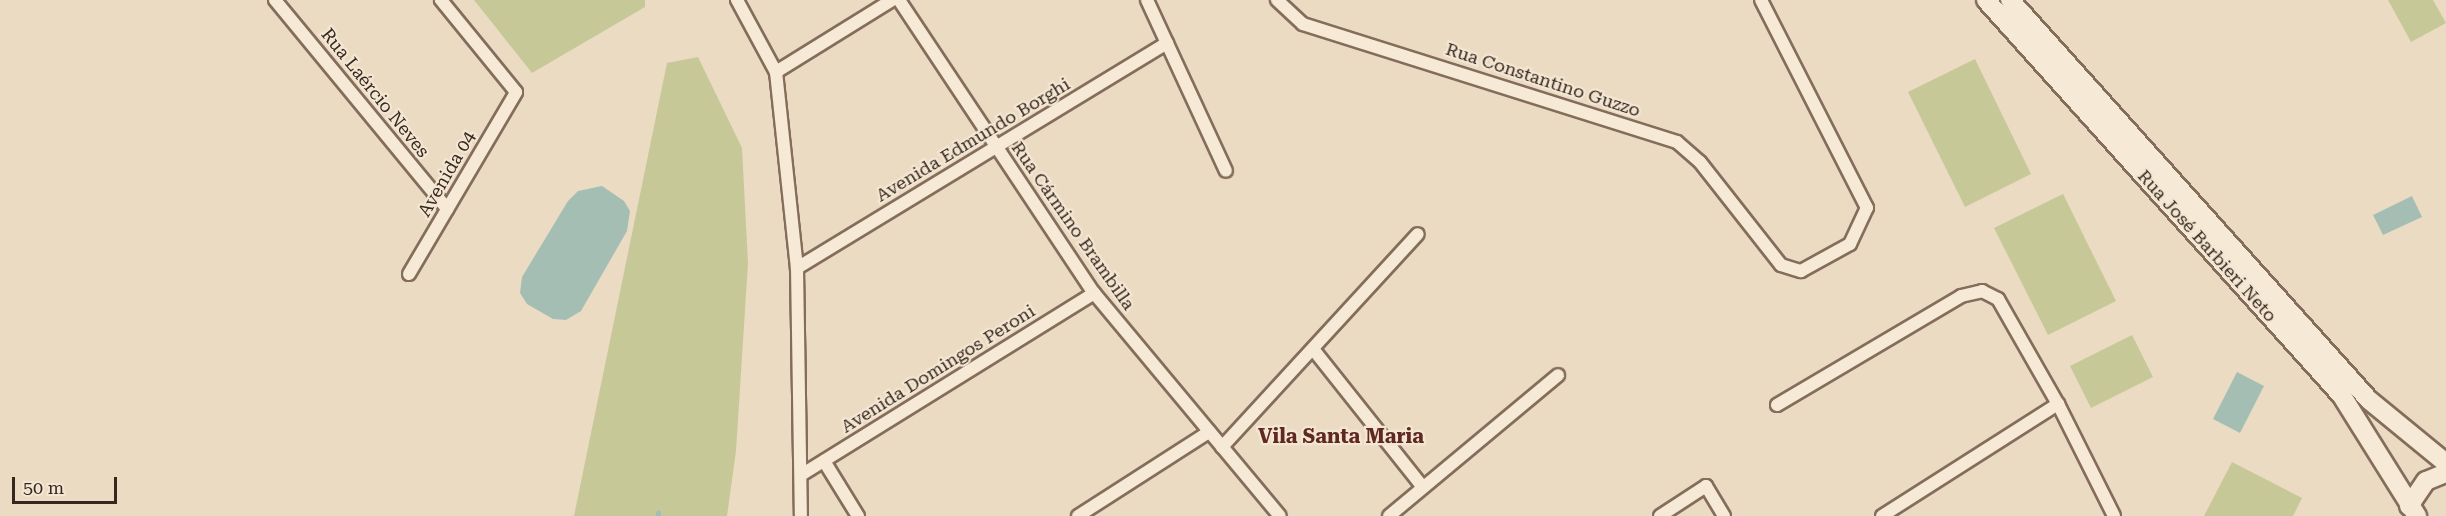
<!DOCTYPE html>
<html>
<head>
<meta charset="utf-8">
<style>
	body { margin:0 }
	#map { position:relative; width:2446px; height:516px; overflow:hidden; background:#ebdbc3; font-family:"Roboto Serif",serif }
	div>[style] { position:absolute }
	.green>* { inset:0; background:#c7c898 }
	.water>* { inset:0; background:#a5beb4 }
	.stream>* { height:4.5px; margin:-2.25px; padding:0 2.25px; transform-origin:2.25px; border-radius:2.25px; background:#a5beb4 }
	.roads { filter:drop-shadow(2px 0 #846d5b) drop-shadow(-2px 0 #846d5b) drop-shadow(0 2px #846d5b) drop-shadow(0 -2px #846d5b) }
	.minor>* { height:12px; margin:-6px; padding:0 6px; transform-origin:6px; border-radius:6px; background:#f6ead6 }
	.secondary>* { height:18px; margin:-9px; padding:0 9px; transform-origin:9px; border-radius:9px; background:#f6ead6 }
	span { translate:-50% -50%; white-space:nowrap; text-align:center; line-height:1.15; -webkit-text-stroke:4.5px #f3e6d2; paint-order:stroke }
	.street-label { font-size:18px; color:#35271e }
	.neighbourhood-label { font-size:20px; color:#5f2821; font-weight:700 }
	.scale { position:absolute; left:12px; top:477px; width:105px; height:27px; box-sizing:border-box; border:3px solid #35271e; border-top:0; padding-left:8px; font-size:18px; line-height:21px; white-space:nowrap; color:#35271e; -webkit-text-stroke:4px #f3e6d2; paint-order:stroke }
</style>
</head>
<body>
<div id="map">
	<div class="green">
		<i style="clip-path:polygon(474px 0,645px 0,645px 7px,532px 73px)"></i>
		<i style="clip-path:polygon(2388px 0,2433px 0,2446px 23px,2411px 42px)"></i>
		<i style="clip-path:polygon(698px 57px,742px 148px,748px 263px,736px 451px,727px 516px,574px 516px,667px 63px)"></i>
		<i style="clip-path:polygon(1975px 59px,2031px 174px,1965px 207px,1908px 92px)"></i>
		<i style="clip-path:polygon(2063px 194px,2116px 301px,2048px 335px,1994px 228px)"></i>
		<i style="clip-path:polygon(2132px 335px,2153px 377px,2091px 408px,2070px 366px)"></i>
		<i style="clip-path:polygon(2232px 462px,2302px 498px,2293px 516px,2204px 516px)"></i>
	</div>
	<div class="water">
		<i style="clip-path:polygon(602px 186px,624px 201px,630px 211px,627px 231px,581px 311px,566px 320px,553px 319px,527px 304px,520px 293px,522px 277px,568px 201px,578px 191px)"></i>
		<i style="clip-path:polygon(2412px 196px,2422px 217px,2383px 235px,2373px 215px)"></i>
		<i style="clip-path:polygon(2237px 372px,2264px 386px,2240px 433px,2213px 419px)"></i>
	</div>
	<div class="stream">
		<i style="left:658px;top:516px;width:3px;rotate:-90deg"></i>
	</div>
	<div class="roads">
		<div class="minor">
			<i style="left:275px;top:0;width:271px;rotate:50.5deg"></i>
			<i style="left:737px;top:0;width:82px;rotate:61.6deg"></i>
			<i style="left:776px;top:72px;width:197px;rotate:83.9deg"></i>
			<i style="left:797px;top:268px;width:248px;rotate:89.1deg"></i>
			<i style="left:899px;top:0;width:352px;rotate:56.4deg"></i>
			<i style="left:1094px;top:293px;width:290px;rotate:50.2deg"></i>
			<i style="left:1147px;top:0;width:188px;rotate:65.2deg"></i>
			<i style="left:1277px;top:0;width:35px;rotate:43deg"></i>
			<i style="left:1303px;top:24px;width:392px;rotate:17.5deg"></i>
			<i style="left:1677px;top:142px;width:30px;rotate:41deg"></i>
			<i style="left:1700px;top:162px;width:131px;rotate:51.8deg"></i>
			<i style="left:1781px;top:265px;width:21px;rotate:17deg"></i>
			<i style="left:1801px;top:271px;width:56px;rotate:-28.9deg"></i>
			<i style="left:1850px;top:244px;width:40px;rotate:-65deg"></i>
			<i style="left:1867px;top:208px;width:233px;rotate:-117deg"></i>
			<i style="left:776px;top:72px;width:137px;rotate:-31.8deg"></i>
			<i style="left:797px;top:268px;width:433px;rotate:-31.3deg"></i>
			<i style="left:409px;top:274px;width:211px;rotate:-59.5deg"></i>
			<i style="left:516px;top:92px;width:119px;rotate:-129.2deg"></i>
			<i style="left:1313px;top:349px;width:175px;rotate:51.5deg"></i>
			<i style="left:1777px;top:405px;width:214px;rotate:-30.6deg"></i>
			<i style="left:1961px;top:296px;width:22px;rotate:-13deg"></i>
			<i style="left:1982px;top:291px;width:18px;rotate:27deg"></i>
			<i style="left:1998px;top:299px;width:121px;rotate:60.3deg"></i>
			<i style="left:2058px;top:404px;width:125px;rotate:63.4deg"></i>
			<i style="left:1222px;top:447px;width:289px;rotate:-47.4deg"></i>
			<i style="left:824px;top:461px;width:65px;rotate:58.3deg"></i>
			<i style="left:801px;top:475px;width:345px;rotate:-31.8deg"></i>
			<i style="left:1078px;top:516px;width:156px;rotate:-32.7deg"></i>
			<i style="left:1389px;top:516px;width:220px;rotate:-39.8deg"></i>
			<i style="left:1660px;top:516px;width:55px;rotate:-33.1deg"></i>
			<i style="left:1706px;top:486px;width:35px;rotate:59deg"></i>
			<i style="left:1882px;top:516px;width:209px;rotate:-32.5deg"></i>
		</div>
		<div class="secondary">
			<i style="left:1986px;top:0;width:532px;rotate:48.04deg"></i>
			<i style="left:2342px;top:396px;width:142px;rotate:58deg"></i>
			<i style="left:2010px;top:0;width:537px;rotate:48.09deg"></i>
			<i style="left:2369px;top:400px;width:99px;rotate:39.3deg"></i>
			<i style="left:2409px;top:506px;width:30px;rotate:-56deg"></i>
			<i style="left:2426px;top:481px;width:22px;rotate:-22deg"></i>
		</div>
	</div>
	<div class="street-label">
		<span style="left:1543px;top:80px;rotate:18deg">Rua Constantino Guzzo</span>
		<span style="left:375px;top:93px;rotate:51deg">Rua Laércio Neves</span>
		<span style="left:973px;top:140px;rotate:-31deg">Avenida Edmundo Borghi</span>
		<span style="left:447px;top:174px;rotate:-60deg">Avenida 04</span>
		<span style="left:1073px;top:226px;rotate:55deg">Rua Cármino Brambilla</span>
		<span style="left:2207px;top:246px;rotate:48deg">Rua José Barbieri Neto</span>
		<span style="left:938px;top:369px;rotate:-32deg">Avenida Domingos Peroni</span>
	</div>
	<div class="neighbourhood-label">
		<span style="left:1341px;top:436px">Vila Santa Maria</span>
	</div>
	<div class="scale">50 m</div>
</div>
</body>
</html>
